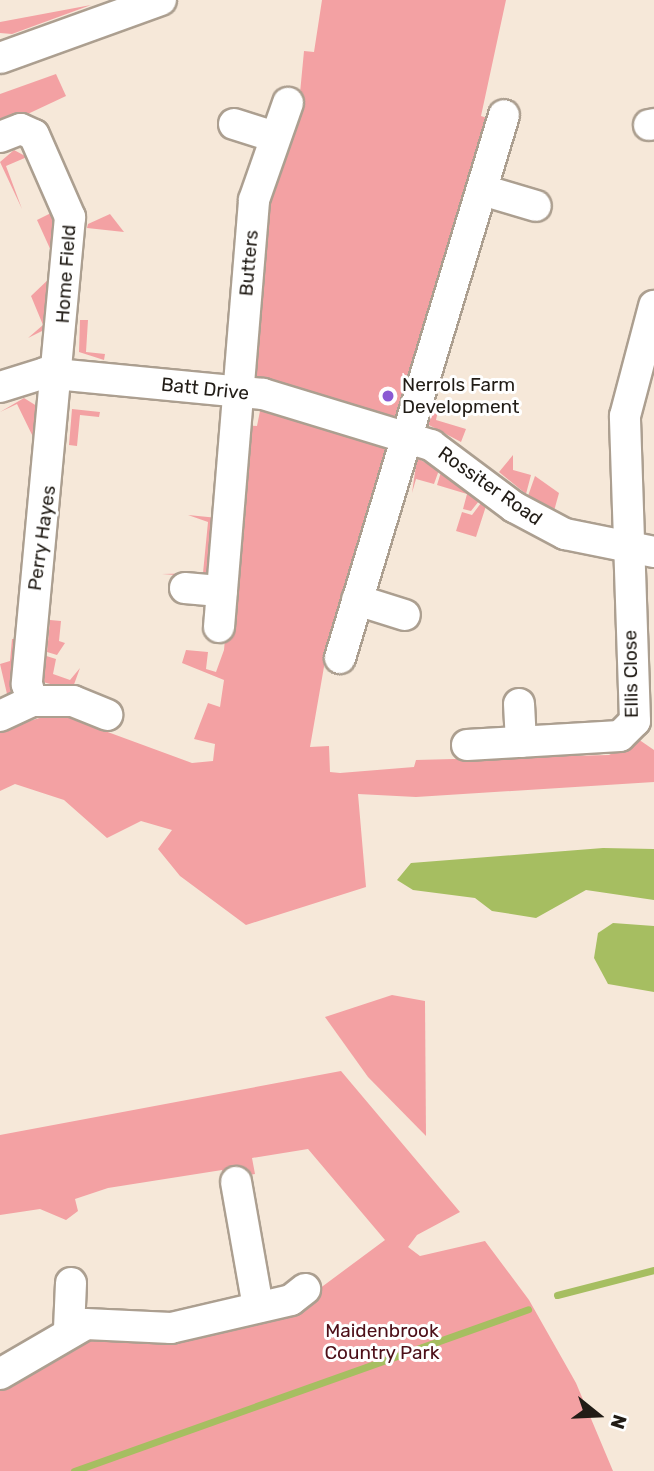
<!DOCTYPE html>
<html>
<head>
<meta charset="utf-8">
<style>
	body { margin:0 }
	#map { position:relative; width:654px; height:1471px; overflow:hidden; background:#f6e8d9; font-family:Rubik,sans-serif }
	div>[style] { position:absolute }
	.green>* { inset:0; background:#f3a1a3 }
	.water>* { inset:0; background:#a6be61 }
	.stream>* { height:7px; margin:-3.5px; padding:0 3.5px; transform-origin:3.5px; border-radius:3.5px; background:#a6be61 }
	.roads { filter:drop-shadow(2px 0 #ac9f90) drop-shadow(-2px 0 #ac9f90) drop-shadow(0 2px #ac9f90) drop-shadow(0 -2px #ac9f90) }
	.minor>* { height:30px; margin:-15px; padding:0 15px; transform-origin:15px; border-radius:15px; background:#fff }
	.dots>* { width:19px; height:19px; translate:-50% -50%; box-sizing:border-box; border:4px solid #fff; border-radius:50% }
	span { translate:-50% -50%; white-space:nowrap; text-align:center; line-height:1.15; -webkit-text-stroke:6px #fff; paint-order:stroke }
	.street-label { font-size:19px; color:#211c16 }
	.poi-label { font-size:19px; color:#211c16 }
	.left { translate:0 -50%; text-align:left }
	.park-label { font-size:19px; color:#4d0f18 }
	.north { position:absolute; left:563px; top:1380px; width:70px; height:70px; -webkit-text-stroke:5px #fff; paint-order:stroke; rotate:108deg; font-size:19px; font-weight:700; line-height:28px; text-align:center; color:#211c16 }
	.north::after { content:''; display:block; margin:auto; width:24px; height:32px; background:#211c16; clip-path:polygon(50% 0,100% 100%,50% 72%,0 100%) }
</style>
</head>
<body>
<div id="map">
	<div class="green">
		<i style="clip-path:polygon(322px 0,506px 0,481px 116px,493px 120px,325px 661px,310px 747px,329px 746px,330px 772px,340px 773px,414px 767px,416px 760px,609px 755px,638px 739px,654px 750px,654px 782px,416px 797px,358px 794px,366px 887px,246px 925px,180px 876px,158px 849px,172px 830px,141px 821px,107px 838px,64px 800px,15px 784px,0 791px,0 730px,56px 713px,192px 763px,213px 761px,215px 744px,194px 739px,208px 703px,220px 707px,224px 680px,182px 663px,186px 650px,208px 652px,206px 669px,216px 672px,224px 650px,244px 425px,257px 426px,266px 381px,247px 375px,262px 201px,300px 93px,304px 51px,314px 52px)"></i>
		<i style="clip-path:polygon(91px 5px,12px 34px,0 33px,0 22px)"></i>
		<i style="clip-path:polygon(56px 74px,66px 96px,0 127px,0 94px)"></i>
		<i style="clip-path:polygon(14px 150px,27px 157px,6px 166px,22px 209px,0 162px)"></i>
		<i style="clip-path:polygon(53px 212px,56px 227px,52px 253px,37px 220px)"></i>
		<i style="clip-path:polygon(110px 214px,124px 232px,87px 228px,88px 224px)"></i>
		<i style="clip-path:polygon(52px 276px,48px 328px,28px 338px,43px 325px,31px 296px)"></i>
		<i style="clip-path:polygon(80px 320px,88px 320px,86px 352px,105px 354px,104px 360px,79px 352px)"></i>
		<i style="clip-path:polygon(24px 398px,40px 408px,36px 443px,17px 404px,0 412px)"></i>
		<i style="clip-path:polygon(433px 404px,439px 406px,436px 420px,466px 429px,461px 442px,427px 424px)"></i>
		<i style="clip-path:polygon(72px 409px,100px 412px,99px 417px,80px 415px,77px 446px,69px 445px)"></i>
		<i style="clip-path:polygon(513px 455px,513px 470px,531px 475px,526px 494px,499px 472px)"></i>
		<i style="clip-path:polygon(417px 458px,439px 470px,434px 484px,416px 479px,412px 493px)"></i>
		<i style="clip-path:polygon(441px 472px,479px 501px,471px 511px,463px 509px,467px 494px,437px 485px)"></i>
		<i style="clip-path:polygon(535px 476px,559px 493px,554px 511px,528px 496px)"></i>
		<i style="clip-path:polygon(481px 503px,486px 506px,476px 537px,456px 531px,462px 512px,472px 515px)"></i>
		<i style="clip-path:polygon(188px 515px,218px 518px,213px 568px,201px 577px,162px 574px,203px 573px,208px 522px)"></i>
		<i style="clip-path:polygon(50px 620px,61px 621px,59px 641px,65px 643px,57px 655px,47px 652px)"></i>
		<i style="clip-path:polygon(12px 639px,20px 639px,15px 691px,0 702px,7px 694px,0 664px,10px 661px)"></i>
		<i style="clip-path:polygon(40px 654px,56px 659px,53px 674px,70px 680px,80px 668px,72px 690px,43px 682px)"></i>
		<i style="clip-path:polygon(392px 995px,425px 1001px,426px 1136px,368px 1077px,325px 1017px)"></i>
		<i style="clip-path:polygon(341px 1071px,460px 1212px,417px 1235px,408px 1247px,420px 1256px,485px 1241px,529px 1300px,576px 1383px,613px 1471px,0 1471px,0 1386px,84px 1336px,292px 1309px,385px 1240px,308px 1149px,252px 1158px,255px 1174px,224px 1179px,222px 1170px,108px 1188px,75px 1199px,78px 1211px,66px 1220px,40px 1209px,0 1215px,0 1135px)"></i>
	</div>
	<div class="water">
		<i style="clip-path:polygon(603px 848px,654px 849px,654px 900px,586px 890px,536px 918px,492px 911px,475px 898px,413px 890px,397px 880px,411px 863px)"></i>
		<i style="clip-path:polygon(613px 923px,654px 926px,654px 992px,608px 984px,594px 958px,598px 933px)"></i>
	</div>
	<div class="stream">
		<i style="left:557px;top:1295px;width:100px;rotate:-14.5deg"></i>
		<i style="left:74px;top:1471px;width:482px;rotate:-19.6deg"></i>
	</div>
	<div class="roads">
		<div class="minor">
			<i style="left:0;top:58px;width:171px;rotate:-19.8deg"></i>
			<i style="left:234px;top:124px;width:43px;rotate:17.6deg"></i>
			<i style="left:649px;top:125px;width:5px;rotate:-11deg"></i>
			<i style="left:0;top:137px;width:22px;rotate:-21deg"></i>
			<i style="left:21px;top:129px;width:14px;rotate:25deg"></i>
			<i style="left:34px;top:135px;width:90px;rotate:66.3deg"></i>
			<i style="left:70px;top:217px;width:469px;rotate:95.3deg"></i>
			<i style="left:27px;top:684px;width:18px;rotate:74deg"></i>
			<i style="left:32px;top:701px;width:41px"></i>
			<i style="left:73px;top:701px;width:37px;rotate:22deg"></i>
			<i style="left:482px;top:190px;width:56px;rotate:16.5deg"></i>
			<i style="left:0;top:387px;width:47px;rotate:-17.3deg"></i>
			<i style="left:45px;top:373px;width:219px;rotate:5.5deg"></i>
			<i style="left:263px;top:394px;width:176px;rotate:16.9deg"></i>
			<i style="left:431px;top:445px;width:104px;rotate:36.8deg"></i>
			<i style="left:514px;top:507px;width:58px;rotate:27.9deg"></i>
			<i style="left:565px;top:534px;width:91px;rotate:11.4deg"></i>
			<i style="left:185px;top:588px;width:37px;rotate:5deg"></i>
			<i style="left:357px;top:600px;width:50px;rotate:17.4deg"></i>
			<i style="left:219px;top:627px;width:428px;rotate:-85.3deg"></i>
			<i style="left:254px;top:200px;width:103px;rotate:-70.7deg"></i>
			<i style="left:340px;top:658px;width:567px;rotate:-73.19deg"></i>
			<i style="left:519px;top:704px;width:38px;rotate:87deg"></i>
			<i style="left:0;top:716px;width:35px;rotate:-25deg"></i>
			<i style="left:467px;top:745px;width:153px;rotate:-3.4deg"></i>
			<i style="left:620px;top:736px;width:21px;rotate:-45deg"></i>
			<i style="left:635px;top:721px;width:305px;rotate:-91.9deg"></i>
			<i style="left:625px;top:416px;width:114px;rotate:-75.2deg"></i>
			<i style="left:236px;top:1182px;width:127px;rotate:80deg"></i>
			<i style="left:69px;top:1329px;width:46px;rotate:-87.5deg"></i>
			<i style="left:0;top:1374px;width:99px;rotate:-30.2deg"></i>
			<i style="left:86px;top:1324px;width:85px;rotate:2.7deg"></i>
			<i style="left:171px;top:1328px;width:123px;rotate:-13.1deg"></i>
			<i style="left:291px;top:1300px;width:18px;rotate:-38deg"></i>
		</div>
	</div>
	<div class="dots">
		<i style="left:388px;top:396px;background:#8b5ad3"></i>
	</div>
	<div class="street-label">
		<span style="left:249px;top:263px;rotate:-85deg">Butters</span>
		<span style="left:66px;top:274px;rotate:-86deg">Home Field</span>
		<span style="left:205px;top:389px;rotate:6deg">Batt Drive</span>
		<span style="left:490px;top:486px;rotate:35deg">Rossiter Road</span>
		<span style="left:42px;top:538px;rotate:-82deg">Perry Hayes</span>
		<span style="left:631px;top:674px;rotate:-91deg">Ellis Close</span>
	</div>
	<div class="poi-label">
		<span class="left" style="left:402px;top:396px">Nerrols Farm<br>Development</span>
	</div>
	<div class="park-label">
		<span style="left:382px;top:1342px">Maidenbrook<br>Country Park</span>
	</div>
	<div class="north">N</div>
</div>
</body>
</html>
